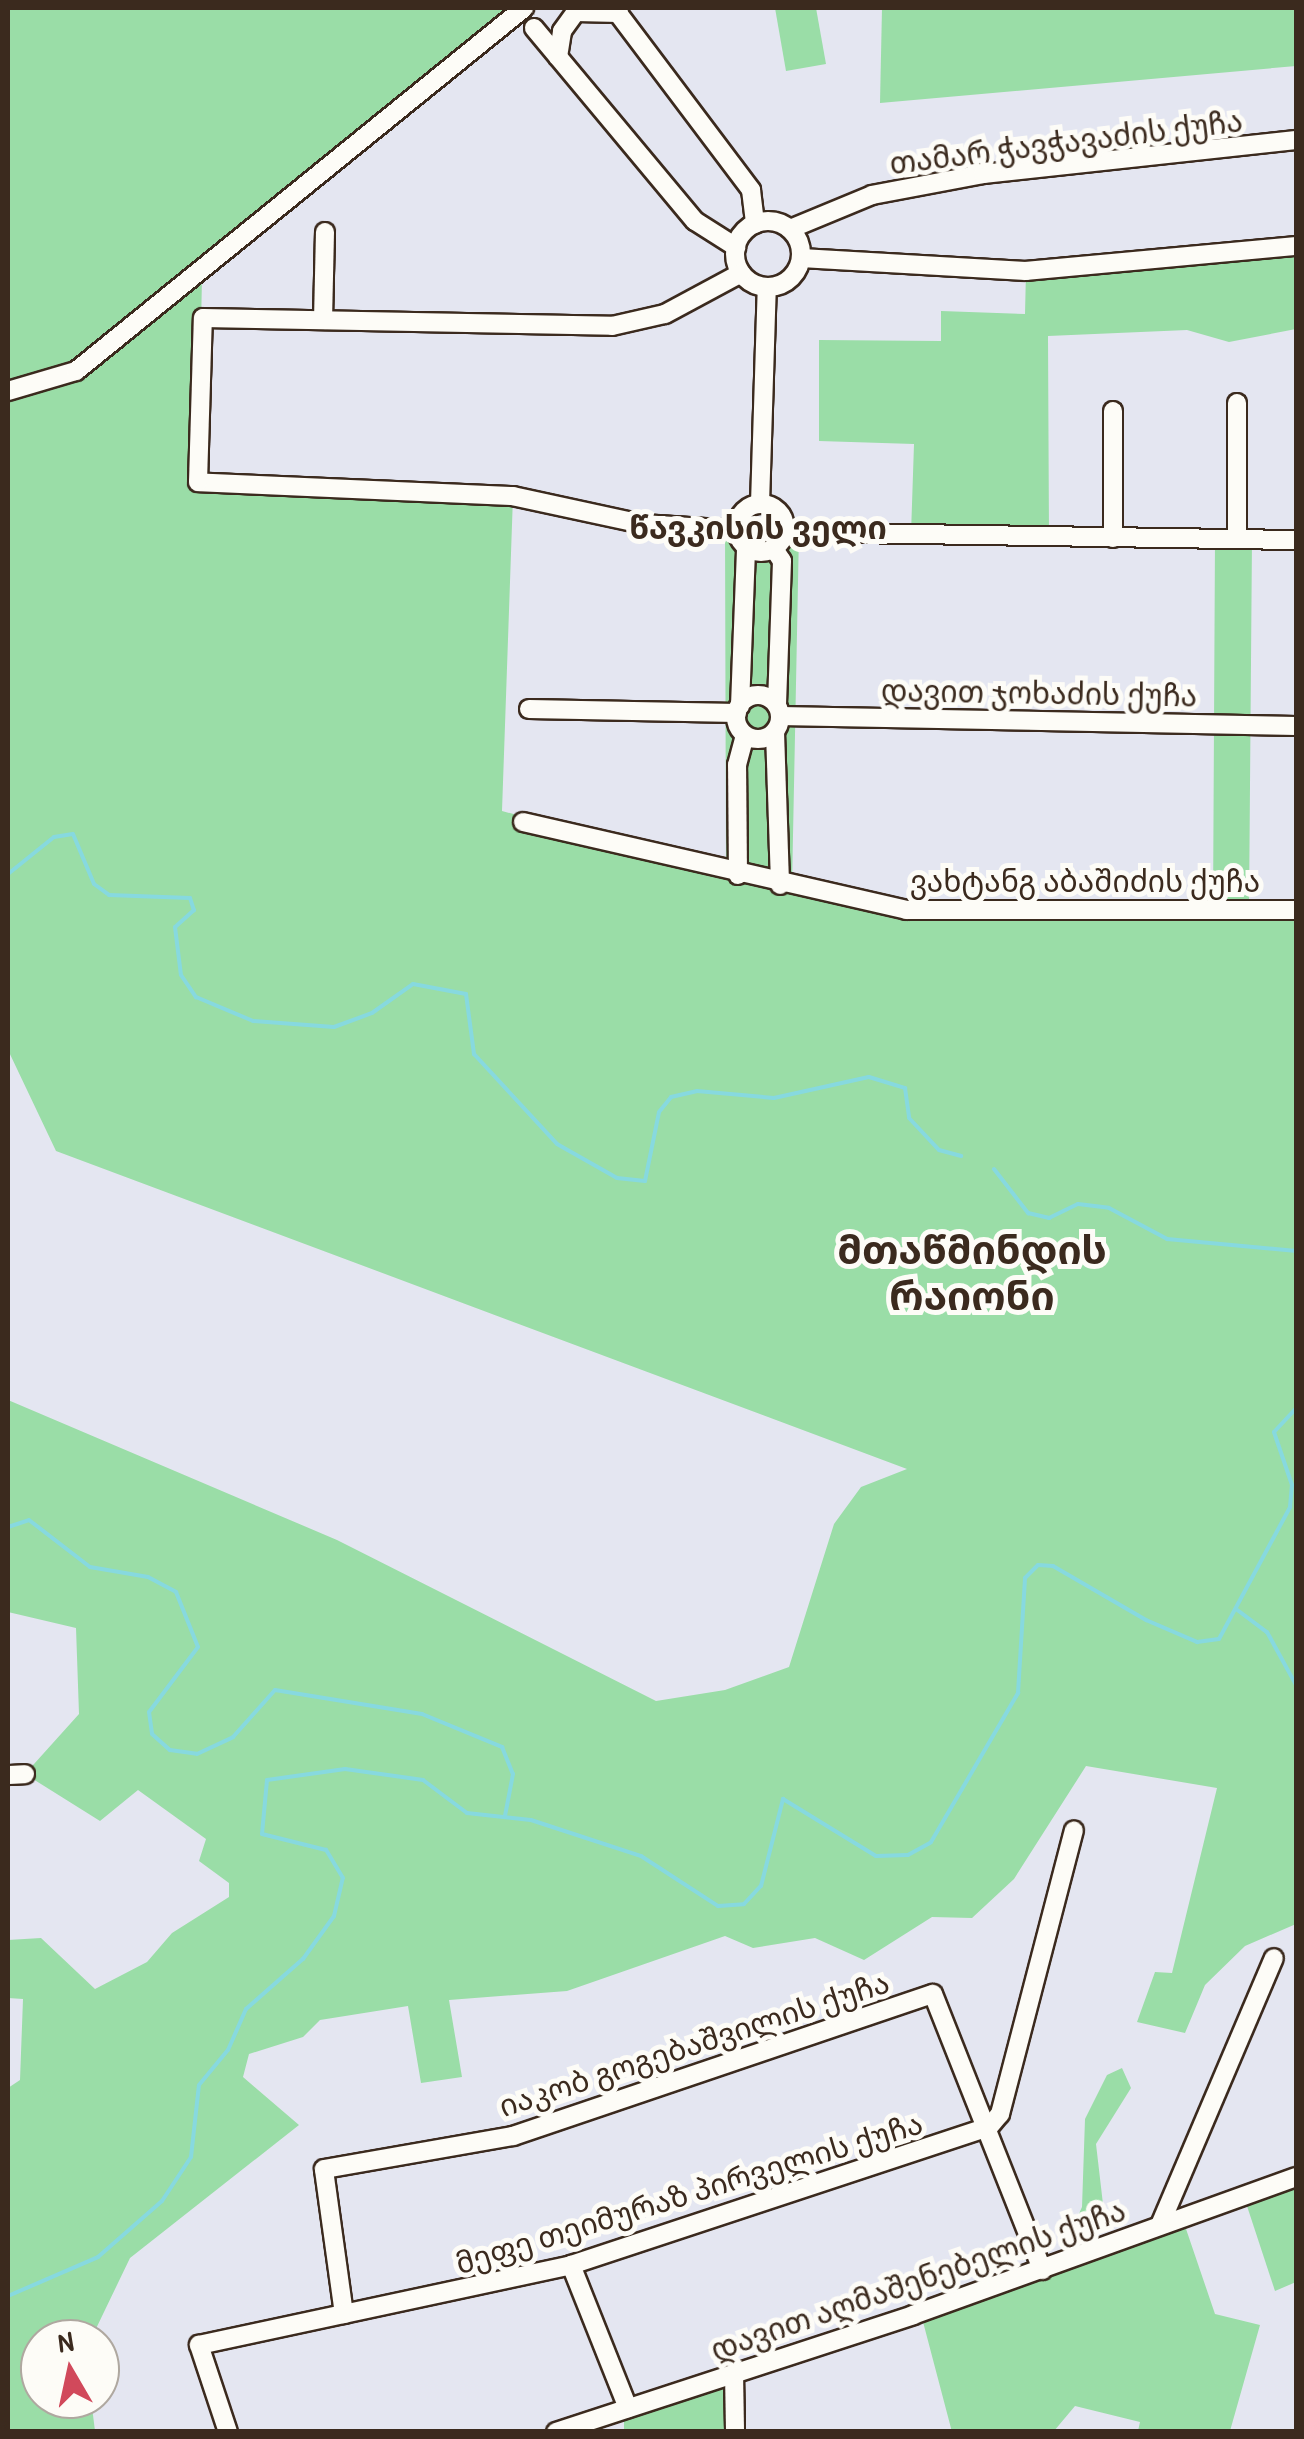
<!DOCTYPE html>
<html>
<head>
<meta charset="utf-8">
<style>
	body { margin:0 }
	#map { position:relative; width:1304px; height:2439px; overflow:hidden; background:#e4e6f1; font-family:"Patrick Hand","Noto Sans Georgian",sans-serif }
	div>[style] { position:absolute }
	.green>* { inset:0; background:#9adda7 }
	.stream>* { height:4px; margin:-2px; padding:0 2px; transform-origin:2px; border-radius:2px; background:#87d9df }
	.roads { filter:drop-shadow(2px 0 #3b2a1e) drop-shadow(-2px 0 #3b2a1e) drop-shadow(0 2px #3b2a1e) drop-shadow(0 -2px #3b2a1e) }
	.minor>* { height:18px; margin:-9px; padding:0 9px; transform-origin:9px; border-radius:9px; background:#fdfcf7 }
	.minor>.ring { margin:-9px; padding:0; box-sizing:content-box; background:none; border:18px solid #fdfcf7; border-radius:50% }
	span { translate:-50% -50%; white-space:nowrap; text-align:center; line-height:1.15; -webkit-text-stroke:10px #fdfcf7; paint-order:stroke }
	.street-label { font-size:30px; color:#3b2a1e }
	.neighbourhood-label { font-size:32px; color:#3b2a1e; font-weight:700 }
	.district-label { font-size:40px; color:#3b2a1e; font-weight:700 }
	.frame { position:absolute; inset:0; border:10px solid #3b2a1e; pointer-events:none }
	.north { position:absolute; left:20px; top:2319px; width:100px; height:100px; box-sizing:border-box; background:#fdfcf7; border:2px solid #afa8a0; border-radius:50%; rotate:351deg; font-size:28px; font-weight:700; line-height:40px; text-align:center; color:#3b2a1e }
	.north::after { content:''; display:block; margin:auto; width:35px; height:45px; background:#d1495b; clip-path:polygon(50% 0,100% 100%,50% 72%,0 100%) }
</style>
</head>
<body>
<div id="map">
	<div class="green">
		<i style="clip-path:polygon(8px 8px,524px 8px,202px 277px,198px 481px,513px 496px,502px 811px,726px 871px,725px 530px,741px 542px,799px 532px,792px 887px,906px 910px,1213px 910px,1215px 539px,1252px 539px,1249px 909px,1296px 910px,1296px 1924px,1245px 1946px,1205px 1985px,1185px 2033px,1137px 2022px,1155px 1972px,1172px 1973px,1217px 1788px,1086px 1766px,1014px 1879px,972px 1918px,932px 1917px,864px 1960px,815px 1938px,753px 1948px,725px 1936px,567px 1991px,449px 2000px,462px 2077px,421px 2083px,408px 2006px,320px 2020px,303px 2037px,249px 2054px,243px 2077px,299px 2125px,130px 2258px,91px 2339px,40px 2339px,40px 2399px,91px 2399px,95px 2431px,8px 2431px,8px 2088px,20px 2080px,23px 1999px,8px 1998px,8px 1940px,41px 1938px,95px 1989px,147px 1962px,172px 1933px,229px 1897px,229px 1883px,199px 1861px,206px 1839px,138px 1790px,100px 1821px,25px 1774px,79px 1714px,76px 1628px,8px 1612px,8px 1400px,337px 1540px,656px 1701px,725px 1690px,789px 1667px,834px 1524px,861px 1487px,907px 1469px,56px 1151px,8px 1050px)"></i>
		<i style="clip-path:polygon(775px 8px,816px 8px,826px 64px,786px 71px)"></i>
		<i style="clip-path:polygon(882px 8px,1296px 8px,1296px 66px,880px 103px)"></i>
		<i style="clip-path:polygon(1296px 246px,1296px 329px,1229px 342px,1187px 330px,1048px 336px,1049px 537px,911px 534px,914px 444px,819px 441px,819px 340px,941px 341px,941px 311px,1025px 314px,1026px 271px)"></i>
		<i style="clip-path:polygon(1122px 2068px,1131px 2088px,1096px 2144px,1106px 2230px,1067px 2240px,1082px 2207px,1085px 2119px,1107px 2075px)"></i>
		<i style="clip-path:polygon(1296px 2185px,1296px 2282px,1275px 2291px,1246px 2203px)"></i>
		<i style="clip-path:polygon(1185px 2226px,1215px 2314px,1260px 2325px,1230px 2431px,1138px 2431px,1140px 2422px,1075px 2406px,1054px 2431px,952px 2432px,922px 2318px)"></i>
		<i style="clip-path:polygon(728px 2382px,728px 2431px,624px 2431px,624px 2415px)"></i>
	</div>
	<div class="stream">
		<i style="left:8px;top:874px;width:59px;rotate:-38.8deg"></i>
		<i style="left:54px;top:837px;width:19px;rotate:-9deg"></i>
		<i style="left:73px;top:834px;width:54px;rotate:67.2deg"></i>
		<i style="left:94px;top:884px;width:19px;rotate:36deg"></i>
		<i style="left:109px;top:895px;width:81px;rotate:2.1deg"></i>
		<i style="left:190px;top:898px;width:13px;rotate:72deg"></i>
		<i style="left:194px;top:910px;width:25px;rotate:138deg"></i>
		<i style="left:175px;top:927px;width:48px;rotate:82.9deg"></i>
		<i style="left:181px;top:975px;width:27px;rotate:56deg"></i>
		<i style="left:196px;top:997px;width:62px;rotate:22.8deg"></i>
		<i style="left:253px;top:1021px;width:81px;rotate:4.2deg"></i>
		<i style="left:334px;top:1027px;width:40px;rotate:-20.2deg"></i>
		<i style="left:372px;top:1013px;width:50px;rotate:-35.3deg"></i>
		<i style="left:413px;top:984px;width:54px;rotate:10.7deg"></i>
		<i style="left:466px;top:994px;width:61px;rotate:82.4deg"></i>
		<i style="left:474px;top:1054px;width:122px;rotate:47.3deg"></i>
		<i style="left:557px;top:1144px;width:69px;rotate:29.5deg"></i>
		<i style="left:617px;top:1178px;width:28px;rotate:6deg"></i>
		<i style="left:645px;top:1181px;width:70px;rotate:-78.5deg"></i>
		<i style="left:659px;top:1112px;width:19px;rotate:-51deg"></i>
		<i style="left:671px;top:1097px;width:27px;rotate:-13deg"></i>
		<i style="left:697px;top:1091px;width:77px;rotate:5.2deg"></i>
		<i style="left:774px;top:1098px;width:97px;rotate:-12.5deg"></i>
		<i style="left:869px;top:1077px;width:38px;rotate:17deg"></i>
		<i style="left:905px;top:1088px;width:30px;rotate:82deg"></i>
		<i style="left:909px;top:1118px;width:44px;rotate:46.8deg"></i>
		<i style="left:939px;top:1150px;width:23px;rotate:15deg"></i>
		<i style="left:994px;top:1169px;width:56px;rotate:52.3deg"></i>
		<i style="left:1028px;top:1213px;width:22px;rotate:13deg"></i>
		<i style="left:1049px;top:1218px;width:32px;rotate:-26deg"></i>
		<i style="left:1078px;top:1204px;width:31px;rotate:7deg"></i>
		<i style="left:1109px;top:1208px;width:66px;rotate:28.1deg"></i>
		<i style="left:1167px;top:1239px;width:130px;rotate:5.3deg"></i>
		<i style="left:8px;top:1527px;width:22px;rotate:-18deg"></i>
		<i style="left:29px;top:1520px;width:77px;rotate:37.6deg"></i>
		<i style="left:90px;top:1567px;width:59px;rotate:9.8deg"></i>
		<i style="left:148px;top:1577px;width:32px;rotate:28deg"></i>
		<i style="left:176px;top:1592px;width:59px;rotate:68.2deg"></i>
		<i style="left:198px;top:1647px;width:81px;rotate:127deg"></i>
		<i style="left:149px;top:1712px;width:22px;rotate:82deg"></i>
		<i style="left:152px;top:1734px;width:24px;rotate:42deg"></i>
		<i style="left:170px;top:1750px;width:27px;rotate:8deg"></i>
		<i style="left:197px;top:1754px;width:40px;rotate:-25deg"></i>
		<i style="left:233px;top:1737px;width:63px;rotate:-48.2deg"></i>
		<i style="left:275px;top:1690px;width:149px;rotate:9.3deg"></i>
		<i style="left:422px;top:1714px;width:87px;rotate:22.4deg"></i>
		<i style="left:502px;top:1747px;width:29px;rotate:68deg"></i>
		<i style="left:513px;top:1774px;width:43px;rotate:100.8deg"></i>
		<i style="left:1236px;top:1609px;width:39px;rotate:37deg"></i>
		<i style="left:1267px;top:1632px;width:60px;rotate:61.3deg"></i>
		<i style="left:8px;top:2296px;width:98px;rotate:-23.4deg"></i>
		<i style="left:98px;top:2257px;width:85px;rotate:-41.2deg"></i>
		<i style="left:162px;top:2201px;width:53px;rotate:-56.6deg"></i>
		<i style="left:191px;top:2157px;width:72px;rotate:-83.7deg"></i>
		<i style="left:199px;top:2085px;width:45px;rotate:-50.4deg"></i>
		<i style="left:228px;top:2050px;width:45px;rotate:-66.3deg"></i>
		<i style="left:246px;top:2009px;width:76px;rotate:-41.3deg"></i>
		<i style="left:303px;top:1959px;width:53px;rotate:-54.2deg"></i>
		<i style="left:334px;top:1916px;width:39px;rotate:-77deg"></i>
		<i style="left:343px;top:1878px;width:33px;rotate:-121deg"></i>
		<i style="left:326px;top:1850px;width:66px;rotate:-166deg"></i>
		<i style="left:262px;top:1834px;width:54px;rotate:-84.7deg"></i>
		<i style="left:267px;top:1780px;width:79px;rotate:-8deg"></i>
		<i style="left:345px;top:1769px;width:79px;rotate:8deg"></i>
		<i style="left:423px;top:1780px;width:55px;rotate:36.9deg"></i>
		<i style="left:467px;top:1813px;width:64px;rotate:6.2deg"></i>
		<i style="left:531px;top:1820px;width:116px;rotate:18.1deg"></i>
		<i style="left:641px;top:1856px;width:92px;rotate:33deg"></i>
		<i style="left:718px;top:1906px;width:26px;rotate:-4deg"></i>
		<i style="left:744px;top:1904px;width:25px;rotate:-47deg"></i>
		<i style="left:761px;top:1886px;width:90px;rotate:-75.8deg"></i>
		<i style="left:783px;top:1799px;width:109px;rotate:31.5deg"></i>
		<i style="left:876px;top:1856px;width:32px;rotate:-2deg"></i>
		<i style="left:908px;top:1855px;width:26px;rotate:-29deg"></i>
		<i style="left:931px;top:1842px;width:173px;rotate:-59.7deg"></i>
		<i style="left:1018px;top:1693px;width:115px;rotate:-86.5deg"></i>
		<i style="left:1025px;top:1578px;width:18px;rotate:-45deg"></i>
		<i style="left:1038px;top:1565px;width:15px;rotate:4deg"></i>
		<i style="left:1053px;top:1566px;width:108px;rotate:30.1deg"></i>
		<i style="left:1146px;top:1620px;width:56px;rotate:23.3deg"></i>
		<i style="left:1197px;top:1642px;width:22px;rotate:-8deg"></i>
		<i style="left:1219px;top:1639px;width:150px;rotate:-61.7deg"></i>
		<i style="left:1290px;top:1507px;width:22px;rotate:-85deg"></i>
		<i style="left:1292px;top:1485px;width:56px;rotate:-108.8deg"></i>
		<i style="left:1274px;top:1432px;width:33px;rotate:-47deg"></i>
	</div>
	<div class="roads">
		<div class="minor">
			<i style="left:614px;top:8px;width:228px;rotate:53deg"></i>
			<i style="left:751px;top:190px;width:34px;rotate:83deg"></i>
			<i style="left:534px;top:28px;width:251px;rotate:50.2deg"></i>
			<i style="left:695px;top:221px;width:49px;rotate:32.4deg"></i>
			<i style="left:558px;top:57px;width:26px;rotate:-81deg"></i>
			<i style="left:562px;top:31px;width:24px;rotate:-54deg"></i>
			<i style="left:576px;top:12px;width:43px;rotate:1.3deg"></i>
			<i class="ring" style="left:735px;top:221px;width:48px;height:48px"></i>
			<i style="left:790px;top:229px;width:89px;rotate:-22.5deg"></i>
			<i style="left:872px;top:195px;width:113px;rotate:-10.7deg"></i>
			<i style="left:983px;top:174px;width:315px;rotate:-6.2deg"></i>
			<i style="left:801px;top:258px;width:225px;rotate:3.3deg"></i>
			<i style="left:1026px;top:271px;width:271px;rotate:-5.3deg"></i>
			<i style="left:323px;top:320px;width:88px;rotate:-88.7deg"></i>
			<i style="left:8px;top:391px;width:71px;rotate:-16.4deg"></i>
			<i style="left:76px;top:371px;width:577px;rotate:-39.02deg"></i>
			<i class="ring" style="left:737px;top:504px;width:30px;height:30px"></i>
			<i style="left:760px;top:504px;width:217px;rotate:-88.2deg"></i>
			<i style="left:737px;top:530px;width:95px;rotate:-176.4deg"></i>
			<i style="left:642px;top:524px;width:132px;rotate:-167.8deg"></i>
			<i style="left:513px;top:496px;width:315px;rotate:-177.5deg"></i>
			<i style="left:198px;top:482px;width:164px;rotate:-88.3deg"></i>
			<i style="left:203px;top:318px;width:409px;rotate:1.1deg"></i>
			<i style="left:612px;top:326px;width:54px;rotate:-12.8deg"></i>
			<i style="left:665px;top:314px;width:86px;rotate:-28.3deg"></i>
			<i style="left:785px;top:532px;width:511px;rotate:0.9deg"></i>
			<i style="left:1113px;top:538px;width:127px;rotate:-90deg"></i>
			<i style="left:1237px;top:539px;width:136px;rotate:-90deg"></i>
			<i style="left:774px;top:549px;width:14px;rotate:56deg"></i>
			<i style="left:782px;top:561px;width:145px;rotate:92deg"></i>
			<i class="ring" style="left:736px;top:695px;width:26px;height:26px"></i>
			<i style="left:740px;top:706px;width:158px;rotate:-87.8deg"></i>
			<i style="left:529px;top:709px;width:208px;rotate:1.1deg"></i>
			<i style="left:780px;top:716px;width:516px;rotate:1.11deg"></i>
			<i style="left:775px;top:732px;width:153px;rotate:88.1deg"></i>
			<i style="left:523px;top:822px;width:393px;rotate:12.9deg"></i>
			<i style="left:906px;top:910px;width:390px"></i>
			<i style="left:738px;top:875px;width:110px;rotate:-90.5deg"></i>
			<i style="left:737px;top:765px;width:31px;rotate:-75deg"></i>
			<i style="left:8px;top:1775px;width:17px;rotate:-3deg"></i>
			<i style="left:1160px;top:2225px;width:290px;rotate:-66.9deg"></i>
			<i style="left:571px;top:2265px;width:154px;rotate:68.3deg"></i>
			<i style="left:344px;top:2314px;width:146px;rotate:-97.9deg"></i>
			<i style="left:324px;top:2169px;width:192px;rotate:-9.9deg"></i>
			<i style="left:513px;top:2136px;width:443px;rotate:-18.7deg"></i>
			<i style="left:933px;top:1994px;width:297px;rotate:68.4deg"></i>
			<i style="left:734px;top:2373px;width:59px;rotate:89deg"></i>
			<i style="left:228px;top:2432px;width:92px;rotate:-108.4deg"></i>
			<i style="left:199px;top:2345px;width:381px;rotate:-12.1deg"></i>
			<i style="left:571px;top:2265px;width:440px;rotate:-18.3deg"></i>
			<i style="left:989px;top:2127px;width:17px;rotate:-50deg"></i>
			<i style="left:1000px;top:2114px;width:293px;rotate:-75.4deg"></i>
			<i style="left:556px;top:2432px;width:376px;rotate:-18.1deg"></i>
			<i style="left:913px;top:2315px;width:407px;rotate:-19.8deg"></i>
		</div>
	</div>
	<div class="street-label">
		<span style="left:1066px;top:142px;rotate:-7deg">თამარ ჭავჭავაძის ქუჩა</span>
		<span style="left:1039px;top:693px;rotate:1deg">დავით ჯოხაძის ქუჩა</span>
		<span style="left:1085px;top:881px">ვახტანგ აბაშიძის ქუჩა</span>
		<span style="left:694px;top:2044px;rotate:-18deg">იაკობ გოგებაშვილის ქუჩა</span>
		<span style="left:689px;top:2193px;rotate:-17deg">მეფე თეიმურაზ პირველის ქუჩა</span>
		<span style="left:918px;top:2280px;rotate:-19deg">დავით აღმაშენებელის ქუჩა</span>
	</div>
	<div class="neighbourhood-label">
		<span style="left:758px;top:528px">წავკისის ველი</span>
	</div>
	<div class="district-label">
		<span style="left:972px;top:1272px">მთაწმინდის<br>რაიონი</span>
	</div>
	<div class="frame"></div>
	<div class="north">N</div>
</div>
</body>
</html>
